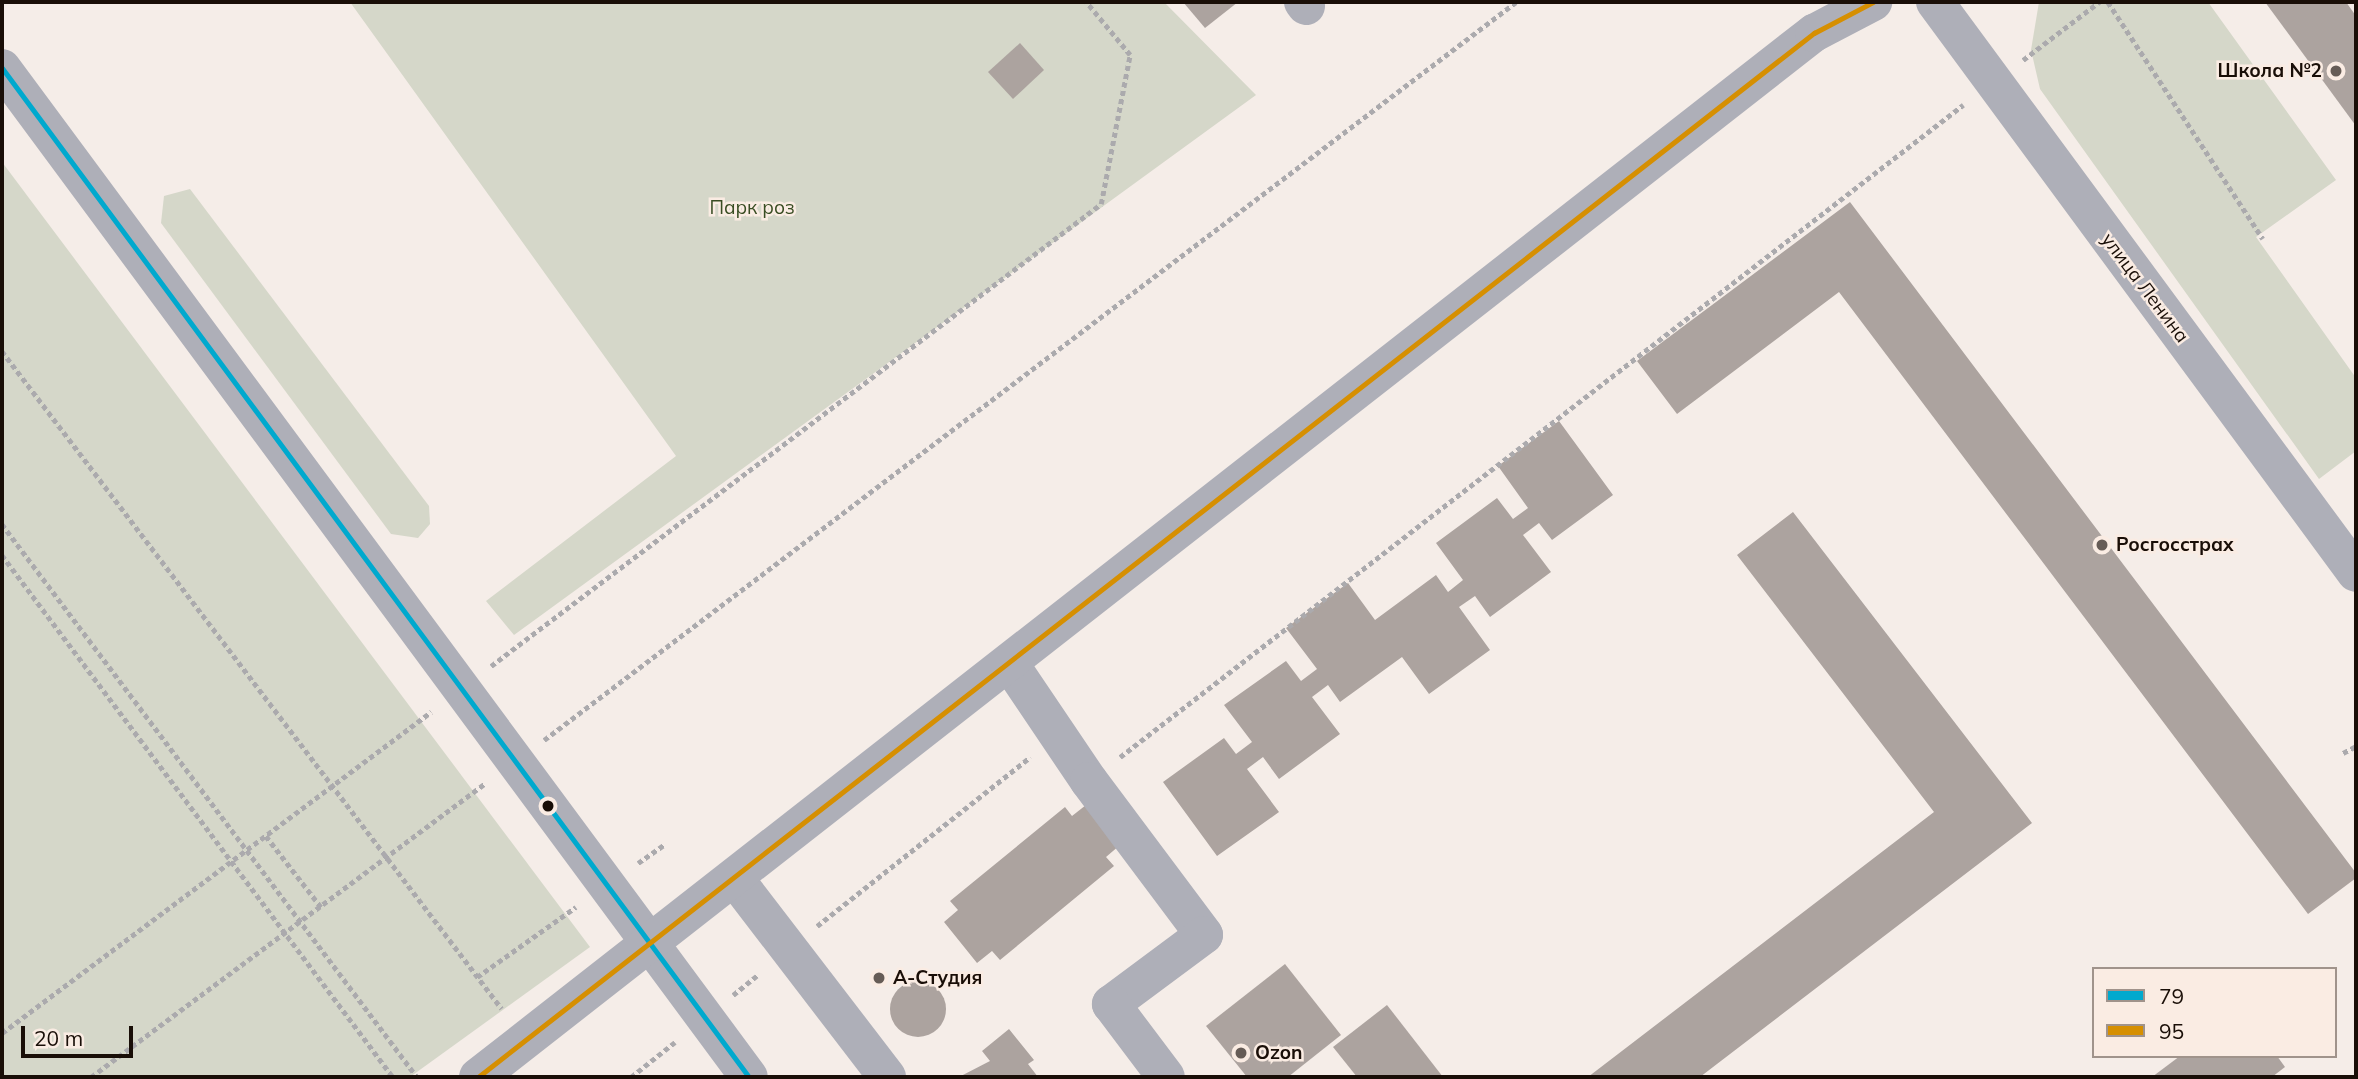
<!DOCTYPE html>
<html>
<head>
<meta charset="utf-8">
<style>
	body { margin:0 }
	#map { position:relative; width:2358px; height:1079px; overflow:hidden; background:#f5ede8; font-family:Mulish,sans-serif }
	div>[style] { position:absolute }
	.green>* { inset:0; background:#d5d7c9 }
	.building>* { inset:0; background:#aca39f }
	.round { border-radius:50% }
	.path>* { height:4.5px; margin-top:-2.25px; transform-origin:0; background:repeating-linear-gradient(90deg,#abaaad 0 5px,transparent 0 8.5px) }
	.minor>* { height:38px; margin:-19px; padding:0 19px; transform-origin:19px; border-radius:19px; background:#aeafb8 }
	.bus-1>* { height:5px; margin:-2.5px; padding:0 2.5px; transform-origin:2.5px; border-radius:2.5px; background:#00a9ce }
	.bus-2>* { height:5px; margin:-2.5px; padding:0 2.5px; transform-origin:2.5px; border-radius:2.5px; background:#d68f01 }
	.dots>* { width:19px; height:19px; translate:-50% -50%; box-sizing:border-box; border:4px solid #faece3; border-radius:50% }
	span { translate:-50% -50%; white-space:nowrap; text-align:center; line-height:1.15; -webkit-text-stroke:5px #faece3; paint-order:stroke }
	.poi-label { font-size:19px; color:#190e07; font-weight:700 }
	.right { translate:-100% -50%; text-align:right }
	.left { translate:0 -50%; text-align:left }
	.park-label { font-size:19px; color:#394d23 }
	.street-label { font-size:19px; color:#190e07 }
	.frame { position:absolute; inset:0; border:4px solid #190e07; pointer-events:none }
	.legend { position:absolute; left:2092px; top:967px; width:245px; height:91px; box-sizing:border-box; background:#faece3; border:2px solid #a0938b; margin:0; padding:9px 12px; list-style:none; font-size:21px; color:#190e07 }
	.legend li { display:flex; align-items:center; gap:14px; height:35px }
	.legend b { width:35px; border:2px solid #a0938b }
	.scale { position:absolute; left:21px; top:1026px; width:112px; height:32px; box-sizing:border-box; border:4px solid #190e07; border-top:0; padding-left:9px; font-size:21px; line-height:24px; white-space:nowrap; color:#190e07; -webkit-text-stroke:5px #faece3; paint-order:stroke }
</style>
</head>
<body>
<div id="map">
	<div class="green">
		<i style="clip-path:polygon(350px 2px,1164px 2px,1256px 95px,514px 635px,486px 601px,676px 456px)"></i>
		<i style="clip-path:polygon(2039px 2px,2208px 2px,2336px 180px,2256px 237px,2356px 378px,2356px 451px,2319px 479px,2040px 89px,2031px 50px)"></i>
		<i style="clip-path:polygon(2px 162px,590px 947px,410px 1077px,2px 1077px)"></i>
		<i style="clip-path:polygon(190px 189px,429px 506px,430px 524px,418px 538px,391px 534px,161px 223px,164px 196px)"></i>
	</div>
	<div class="building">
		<i style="clip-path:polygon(1183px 2px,1238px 2px,1205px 28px)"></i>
		<i style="clip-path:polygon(2265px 2px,2346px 2px,2356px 16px,2356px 126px)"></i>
		<i style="clip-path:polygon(1020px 43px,1044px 70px,1013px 99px,988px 72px)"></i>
		<i style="clip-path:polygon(1850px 202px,2356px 873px,2356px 878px,2308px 914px,1839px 292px,1677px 414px,1637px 361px)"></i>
		<i style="clip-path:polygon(1559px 421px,1613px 495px,1552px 540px,1539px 523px,1523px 535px,1551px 572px,1490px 617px,1475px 596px,1459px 607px,1490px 650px,1429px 694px,1402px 657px,1340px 702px,1328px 685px,1312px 697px,1340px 734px,1279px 779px,1263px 757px,1247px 769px,1279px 812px,1217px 856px,1163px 782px,1224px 738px,1236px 754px,1252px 742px,1224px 705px,1286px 661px,1301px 681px,1317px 669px,1286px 628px,1348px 583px,1375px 620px,1436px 575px,1448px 592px,1463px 580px,1436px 543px,1497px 498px,1513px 519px,1528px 508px,1498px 466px)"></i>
		<i style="clip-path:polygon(1793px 512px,2032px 823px,1700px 1077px,1588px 1077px,1934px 812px,1737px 555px)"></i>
		<i style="clip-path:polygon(1086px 805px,1120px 845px,1106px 857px,1114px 866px,1000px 960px,992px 951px,977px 963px,944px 922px,958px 910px,950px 901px,1065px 807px,1072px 816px)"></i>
		<i style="clip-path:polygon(1285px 964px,1341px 1035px,1288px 1077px,1247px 1077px,1206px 1026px)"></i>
		<i class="round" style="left:890px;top:981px;width:56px;height:56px"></i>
		<i style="clip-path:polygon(1387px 1005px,1443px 1077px,1357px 1077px,1333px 1047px)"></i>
		<i style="clip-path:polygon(1009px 1029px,1034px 1060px,1028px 1064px,1038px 1077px,959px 1077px,990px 1061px,982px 1051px)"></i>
		<i style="clip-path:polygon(2180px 1056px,2277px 1056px,2285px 1067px,2272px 1077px,2152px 1077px)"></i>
	</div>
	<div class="path">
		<i style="left:2108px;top:2px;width:283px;rotate:56.8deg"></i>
		<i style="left:2023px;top:60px;width:96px;rotate:-37.3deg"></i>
		<i style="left:2px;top:351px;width:826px;rotate:52.77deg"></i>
		<i style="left:2px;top:524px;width:691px;rotate:53.11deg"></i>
		<i style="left:2px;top:555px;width:652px;rotate:53.17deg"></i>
		<i style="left:491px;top:666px;width:765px;rotate:-37.14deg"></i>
		<i style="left:1101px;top:204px;width:152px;rotate:-79deg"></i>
		<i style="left:1130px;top:55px;width:69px;rotate:-129.7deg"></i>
		<i style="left:544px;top:740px;width:1220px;rotate:-37.21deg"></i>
		<i style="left:2343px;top:753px;width:15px;rotate:-28deg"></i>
		<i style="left:1120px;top:757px;width:1066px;rotate:-37.72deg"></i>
		<i style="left:266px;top:836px;width:90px;rotate:52.2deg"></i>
		<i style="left:638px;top:863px;width:32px;rotate:-35deg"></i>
		<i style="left:817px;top:926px;width:272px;rotate:-38.4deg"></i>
		<i style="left:477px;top:977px;width:121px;rotate:-35.3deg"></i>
		<i style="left:733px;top:995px;width:33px;rotate:-39deg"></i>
		<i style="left:2px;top:1033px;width:536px;rotate:-36.81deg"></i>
		<i style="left:91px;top:1077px;width:492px;rotate:-36.7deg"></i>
		<i style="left:631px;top:1077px;width:56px;rotate:-38.5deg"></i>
	</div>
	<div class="minor">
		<i style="left:1303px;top:2px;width:5px;rotate:53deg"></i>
		<i style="left:1935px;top:2px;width:709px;rotate:53.6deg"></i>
		<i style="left:2px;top:68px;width:1255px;rotate:53.49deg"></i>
		<i style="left:1010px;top:664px;width:141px;rotate:56deg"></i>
		<i style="left:1089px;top:781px;width:192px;rotate:53.2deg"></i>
		<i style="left:1204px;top:935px;width:116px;rotate:143.4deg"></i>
		<i style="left:1111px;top:1004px;width:91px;rotate:53deg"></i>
		<i style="left:736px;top:880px;width:248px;rotate:52.5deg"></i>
		<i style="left:478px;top:1077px;width:1696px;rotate:-38.01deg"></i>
		<i style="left:1814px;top:33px;width:67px;rotate:-27.7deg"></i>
	</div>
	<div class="bus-1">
		<i style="left:2px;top:68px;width:1255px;rotate:53.49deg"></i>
	</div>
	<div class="bus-2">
		<i style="left:478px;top:1077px;width:1696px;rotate:-38.01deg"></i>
		<i style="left:1814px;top:33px;width:67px;rotate:-27.7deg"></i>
	</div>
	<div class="dots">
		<i style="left:2336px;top:71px;background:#665c56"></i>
		<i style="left:2102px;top:545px;background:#665c56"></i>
		<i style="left:548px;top:806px;background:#190e07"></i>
		<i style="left:879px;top:978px;background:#665c56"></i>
		<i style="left:1241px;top:1053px;background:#665c56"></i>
	</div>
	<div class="poi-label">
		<span class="right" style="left:2322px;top:71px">Школа №2</span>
		<span class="left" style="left:2116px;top:545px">Росгосстрах</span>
		<span class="left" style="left:893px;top:978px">А-Студия</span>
		<span class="left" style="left:1255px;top:1053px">Ozon</span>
	</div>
	<div class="park-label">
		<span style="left:752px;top:208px">Парк роз</span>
	</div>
	<div class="street-label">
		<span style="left:2145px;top:288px;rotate:53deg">улица Ленина</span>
	</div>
	<div class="frame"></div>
	<ul class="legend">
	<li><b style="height:9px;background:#00a9ce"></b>79</li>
	<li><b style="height:9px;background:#d68f01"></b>95</li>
	</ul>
	<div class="scale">20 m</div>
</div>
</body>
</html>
